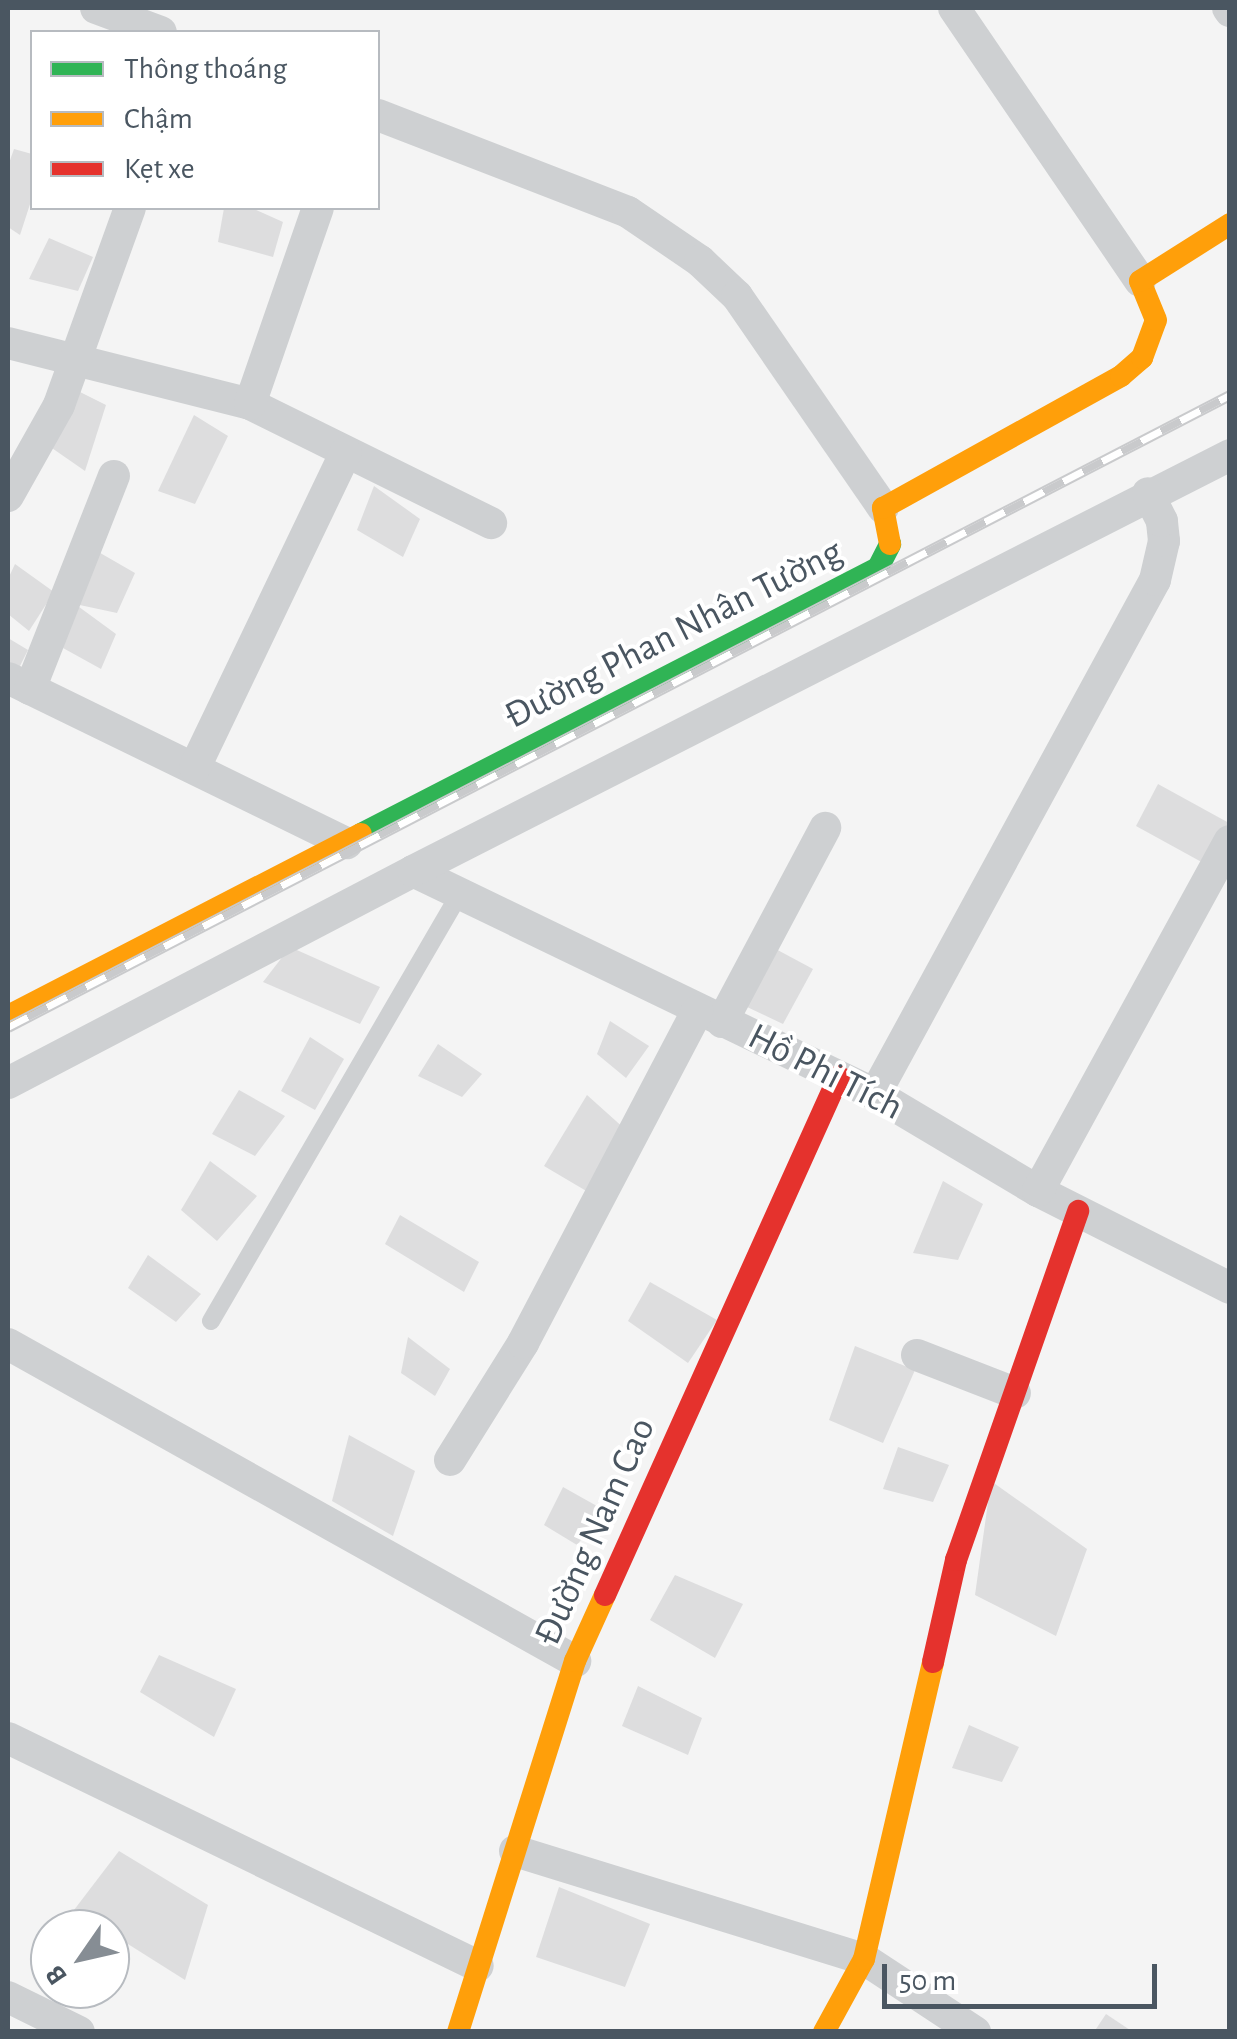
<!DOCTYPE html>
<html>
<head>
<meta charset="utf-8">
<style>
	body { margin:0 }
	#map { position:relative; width:1237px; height:2039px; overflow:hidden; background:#f4f4f4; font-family:"Alegreya Sans",sans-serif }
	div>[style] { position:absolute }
	.building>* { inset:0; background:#ddddde }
	.lane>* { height:18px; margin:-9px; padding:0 9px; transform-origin:9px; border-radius:9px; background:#ced0d2 }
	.street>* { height:32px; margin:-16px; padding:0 16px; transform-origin:16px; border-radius:16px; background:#ced0d2 }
	.fast>* { height:22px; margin:-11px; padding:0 11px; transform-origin:11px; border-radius:11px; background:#30b455 }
	.slow>* { height:22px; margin:-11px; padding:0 11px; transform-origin:11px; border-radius:11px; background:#ff9f0a }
	.jam>* { height:22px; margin:-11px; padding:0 11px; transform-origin:11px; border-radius:11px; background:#e5322d }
	.rail>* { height:11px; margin-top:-5.5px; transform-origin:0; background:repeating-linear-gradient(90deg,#fff 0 22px,#c9cacc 0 44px); box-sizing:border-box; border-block:2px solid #c9cacc }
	span { translate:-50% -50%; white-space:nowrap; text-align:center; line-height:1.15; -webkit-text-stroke:8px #fff; paint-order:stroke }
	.street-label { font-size:38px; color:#4a5661 }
	.frame { position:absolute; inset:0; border:10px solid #4a5661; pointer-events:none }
	.legend { position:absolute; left:30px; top:30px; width:350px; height:180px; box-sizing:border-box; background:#fff; border:2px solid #b7bbc0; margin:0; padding:12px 18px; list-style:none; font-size:30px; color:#4a5661 }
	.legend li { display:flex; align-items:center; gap:20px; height:50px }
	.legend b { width:50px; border:2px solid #b7bbc0 }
	.north { position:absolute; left:30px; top:1909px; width:100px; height:100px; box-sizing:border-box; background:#fff; border:2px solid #b7bbc0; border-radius:50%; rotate:236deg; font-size:28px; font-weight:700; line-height:40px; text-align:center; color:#4a5661 }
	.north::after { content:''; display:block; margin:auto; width:35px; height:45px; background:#868d94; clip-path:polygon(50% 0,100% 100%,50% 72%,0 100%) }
	.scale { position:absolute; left:882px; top:1964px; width:275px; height:45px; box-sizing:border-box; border:5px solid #4a5661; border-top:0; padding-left:12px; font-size:30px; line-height:35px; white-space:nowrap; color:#4a5661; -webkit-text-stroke:8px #fff; paint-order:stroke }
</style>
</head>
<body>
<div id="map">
	<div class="building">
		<i style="clip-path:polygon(14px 149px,32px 154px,32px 198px,20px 235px,8px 227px,8px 166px)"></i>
		<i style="clip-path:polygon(224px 208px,252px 208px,283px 222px,273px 257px,218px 242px)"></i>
		<i style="clip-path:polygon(49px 238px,93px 257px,78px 291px,29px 279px)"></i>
		<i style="clip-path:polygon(72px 388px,106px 405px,85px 471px,49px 446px)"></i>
		<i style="clip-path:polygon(194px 415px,228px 436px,195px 504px,158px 491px)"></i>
		<i style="clip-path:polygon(374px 486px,420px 519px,403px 557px,357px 530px)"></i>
		<i style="clip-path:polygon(95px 550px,135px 573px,117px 613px,75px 604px,116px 634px,101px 669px,63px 648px,75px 604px)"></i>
		<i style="clip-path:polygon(15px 564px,54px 592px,29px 631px,8px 614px,8px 579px)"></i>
		<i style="clip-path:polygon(8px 638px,28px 650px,19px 668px,8px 663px)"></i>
		<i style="clip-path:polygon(1158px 784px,1229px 823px,1207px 865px,1136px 826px)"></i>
		<i style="clip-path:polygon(290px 947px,380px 987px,360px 1024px,263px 982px)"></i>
		<i style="clip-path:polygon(772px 947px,813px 969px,783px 1024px,745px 1006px)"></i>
		<i style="clip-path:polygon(610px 1021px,649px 1046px,626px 1078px,597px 1054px)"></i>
		<i style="clip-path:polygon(310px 1037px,344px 1059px,315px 1110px,281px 1091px)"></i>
		<i style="clip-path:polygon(438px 1044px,482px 1074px,462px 1097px,418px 1076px)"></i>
		<i style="clip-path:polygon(239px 1090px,285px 1116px,255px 1156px,212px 1134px)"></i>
		<i style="clip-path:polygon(587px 1095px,626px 1130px,588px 1192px,544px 1166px)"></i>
		<i style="clip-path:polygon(210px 1161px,257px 1196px,217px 1241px,181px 1210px)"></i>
		<i style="clip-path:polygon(943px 1181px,983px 1204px,958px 1260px,913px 1253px)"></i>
		<i style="clip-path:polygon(400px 1215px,479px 1262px,464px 1292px,385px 1244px)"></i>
		<i style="clip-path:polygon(148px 1255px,201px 1294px,176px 1322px,128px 1288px)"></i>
		<i style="clip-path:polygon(650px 1282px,717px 1320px,688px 1363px,628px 1321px)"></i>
		<i style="clip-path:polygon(408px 1337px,450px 1369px,435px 1396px,401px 1373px)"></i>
		<i style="clip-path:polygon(855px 1346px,915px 1370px,883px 1443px,829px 1420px)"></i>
		<i style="clip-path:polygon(349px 1435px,415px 1471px,393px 1536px,332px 1501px)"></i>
		<i style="clip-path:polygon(898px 1447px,949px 1465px,933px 1502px,883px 1489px)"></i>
		<i style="clip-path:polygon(991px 1481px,1087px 1549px,1056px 1636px,975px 1595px)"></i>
		<i style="clip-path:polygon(563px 1487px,604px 1510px,577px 1545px,544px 1525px)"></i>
		<i style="clip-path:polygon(675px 1575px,743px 1604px,715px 1658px,650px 1620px)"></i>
		<i style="clip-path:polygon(159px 1655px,236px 1689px,214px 1737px,140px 1692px)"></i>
		<i style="clip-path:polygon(638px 1686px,702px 1718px,688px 1755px,622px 1726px)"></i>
		<i style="clip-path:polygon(969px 1725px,1019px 1747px,1002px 1782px,952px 1768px)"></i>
		<i style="clip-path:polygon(119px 1851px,208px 1905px,185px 1980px,74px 1910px)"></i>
		<i style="clip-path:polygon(559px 1887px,650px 1924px,625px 1987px,536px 1957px)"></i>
		<i style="clip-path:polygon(1106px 2014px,1133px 2032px,1094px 2032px)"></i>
	</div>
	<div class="lane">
		<i style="left:211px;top:1321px;width:494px;rotate:-59.8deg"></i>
	</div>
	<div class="street">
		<i style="left:96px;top:8px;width:69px;rotate:20.3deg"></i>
		<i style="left:954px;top:8px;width:330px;rotate:55.7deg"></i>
		<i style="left:1228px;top:8px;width:4px;rotate:56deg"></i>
		<i style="left:378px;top:115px;width:268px;rotate:21.2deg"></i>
		<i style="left:628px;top:212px;width:87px;rotate:34.2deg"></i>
		<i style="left:700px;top:261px;width:51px;rotate:43.4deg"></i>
		<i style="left:737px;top:296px;width:257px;rotate:55.4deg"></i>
		<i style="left:8px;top:343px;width:250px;rotate:14.1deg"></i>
		<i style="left:250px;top:404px;width:269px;rotate:26.3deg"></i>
		<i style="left:250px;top:404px;width:207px;rotate:-70.9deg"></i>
		<i style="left:8px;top:496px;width:104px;rotate:-60.7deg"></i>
		<i style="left:59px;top:405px;width:209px;rotate:-70.2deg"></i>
		<i style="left:8px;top:678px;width:377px;rotate:26deg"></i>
		<i style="left:30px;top:689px;width:229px;rotate:-68.5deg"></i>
		<i style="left:195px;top:767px;width:349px;rotate:-64.4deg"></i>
		<i style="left:413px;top:871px;width:513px;rotate:25.77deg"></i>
		<i style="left:875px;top:1094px;width:190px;rotate:30.8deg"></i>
		<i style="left:1038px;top:1191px;width:215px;rotate:26.8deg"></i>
		<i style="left:722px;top:1022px;width:220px;rotate:-62deg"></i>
		<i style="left:8px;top:1083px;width:457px;rotate:-27.6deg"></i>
		<i style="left:413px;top:871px;width:917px;rotate:-26.98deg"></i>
		<i style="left:875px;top:1094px;width:585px;rotate:-61.42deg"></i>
		<i style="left:1155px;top:580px;width:40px;rotate:-77deg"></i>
		<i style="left:1164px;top:541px;width:20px;rotate:-96deg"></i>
		<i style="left:1162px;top:521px;width:31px;rotate:-117deg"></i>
		<i style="left:1038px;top:1191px;width:399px;rotate:-61.3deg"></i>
		<i style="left:8px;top:1344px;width:650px;rotate:29.21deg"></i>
		<i style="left:917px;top:1355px;width:105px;rotate:21.2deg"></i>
		<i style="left:450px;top:1460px;width:138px;rotate:-58deg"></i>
		<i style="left:523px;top:1343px;width:375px;rotate:-62.3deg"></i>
		<i style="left:8px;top:1738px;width:522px;rotate:25.88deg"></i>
		<i style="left:515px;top:1851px;width:365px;rotate:17.2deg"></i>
		<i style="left:864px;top:1959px;width:133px;rotate:33.3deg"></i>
		<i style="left:8px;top:1997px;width:79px;rotate:26.2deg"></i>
	</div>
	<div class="fast">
		<i style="left:361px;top:834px;width:581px;rotate:-27.23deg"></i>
		<i style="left:878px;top:568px;width:27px;rotate:-63deg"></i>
	</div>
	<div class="slow">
		<i style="left:890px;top:544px;width:37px;rotate:-101deg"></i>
		<i style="left:883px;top:508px;width:272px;rotate:-29deg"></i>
		<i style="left:1121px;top:376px;width:28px;rotate:-41deg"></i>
		<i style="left:1142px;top:358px;width:40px;rotate:-69.8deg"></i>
		<i style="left:1156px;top:320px;width:42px;rotate:-112.3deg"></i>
		<i style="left:1140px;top:281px;width:107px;rotate:-32.3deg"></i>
		<i style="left:8px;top:1016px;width:397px;rotate:-27.3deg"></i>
		<i style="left:458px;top:2032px;width:389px;rotate:-72.5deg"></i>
		<i style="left:575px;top:1661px;width:72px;rotate:-65.6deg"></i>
		<i style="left:824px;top:2032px;width:83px;rotate:-61.3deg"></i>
		<i style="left:864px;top:1959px;width:305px;rotate:-76.9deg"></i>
	</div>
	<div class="jam">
		<i style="left:605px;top:1595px;width:569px;rotate:-65.73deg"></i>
		<i style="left:933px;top:1662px;width:105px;rotate:-77.3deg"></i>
		<i style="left:956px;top:1560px;width:370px;rotate:-70.7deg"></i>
	</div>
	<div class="rail">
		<i style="left:8px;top:1027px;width:1376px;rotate:-27.35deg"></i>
	</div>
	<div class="street-label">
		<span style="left:674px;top:635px;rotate:-27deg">Đường Phan Nhân Tường</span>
		<span style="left:825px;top:1073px;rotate:27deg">Hồ Phi Tích</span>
		<span style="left:596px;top:1532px;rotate:-66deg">Đường Nam Cao</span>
	</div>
	<div class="frame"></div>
	<ul class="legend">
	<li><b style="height:12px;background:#30b455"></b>Thông thoáng</li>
	<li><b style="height:12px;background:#ff9f0a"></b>Chậm</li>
	<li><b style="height:12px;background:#e5322d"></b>Kẹt xe</li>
	</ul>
	<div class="north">B</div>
	<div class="scale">50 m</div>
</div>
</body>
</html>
